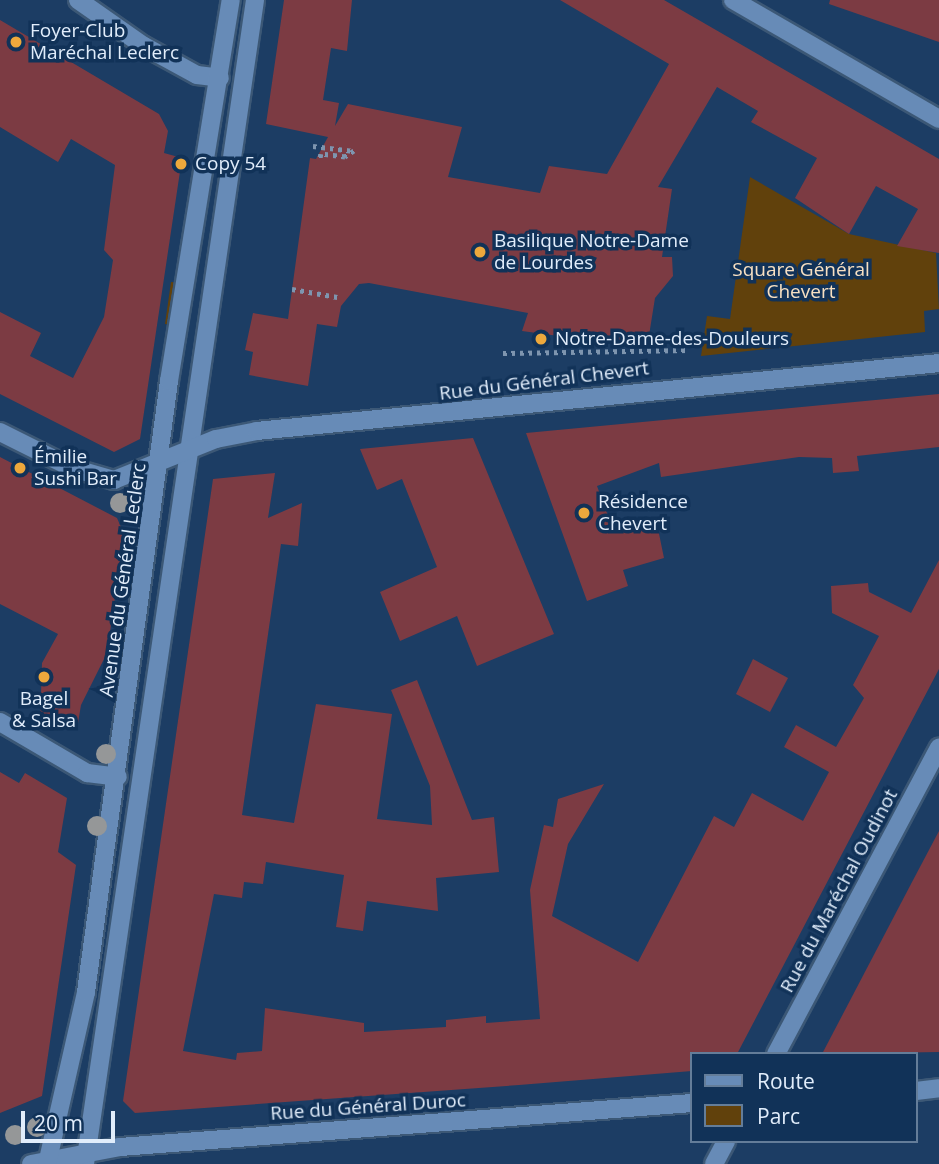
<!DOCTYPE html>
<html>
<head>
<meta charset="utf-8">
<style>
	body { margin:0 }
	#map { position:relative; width:939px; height:1164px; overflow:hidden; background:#1c3d64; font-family:"Open Sans",sans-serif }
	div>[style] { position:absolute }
	.green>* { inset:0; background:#61410c }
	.building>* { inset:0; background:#7c3b43 }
	.path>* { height:4.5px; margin-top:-2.25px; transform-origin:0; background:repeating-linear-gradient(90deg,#7e95af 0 3.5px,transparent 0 8.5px) }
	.roads { filter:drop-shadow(2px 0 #3c5876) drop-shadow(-2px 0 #3c5876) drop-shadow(0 2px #3c5876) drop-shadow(0 -2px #3c5876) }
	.service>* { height:18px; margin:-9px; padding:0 9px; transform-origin:9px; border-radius:9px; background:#678bb7 }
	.minor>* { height:18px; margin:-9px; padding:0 9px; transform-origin:9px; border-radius:9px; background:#678bb7 }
	.tertiary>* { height:18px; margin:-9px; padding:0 9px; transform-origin:9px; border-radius:9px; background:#678bb7 }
	.trees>* { width:20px; height:20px; margin:-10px; border-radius:50%; background:#959798 }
	.dots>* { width:19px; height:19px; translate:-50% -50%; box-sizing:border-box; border:4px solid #113258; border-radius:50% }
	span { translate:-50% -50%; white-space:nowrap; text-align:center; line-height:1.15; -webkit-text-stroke:7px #113258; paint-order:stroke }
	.poi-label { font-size:19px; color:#e1edfb }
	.left { translate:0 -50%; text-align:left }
	.park-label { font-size:19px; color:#f8e0c2 }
	.street-label { font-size:19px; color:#e1edfb }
	.legend { position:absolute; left:690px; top:1052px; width:228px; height:91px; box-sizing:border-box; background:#113258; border:2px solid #647d99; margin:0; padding:9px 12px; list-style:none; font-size:21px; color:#e1edfb }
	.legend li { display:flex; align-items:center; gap:14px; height:35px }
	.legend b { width:35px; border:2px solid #647d99 }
	.scale { position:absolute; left:21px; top:1111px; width:94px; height:32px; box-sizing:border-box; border:4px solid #e1edfb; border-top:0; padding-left:9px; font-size:21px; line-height:24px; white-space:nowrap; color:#e1edfb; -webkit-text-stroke:5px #113258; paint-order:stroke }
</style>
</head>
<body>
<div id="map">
	<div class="green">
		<i style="clip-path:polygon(750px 177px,849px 234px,936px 253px,939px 309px,924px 311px,925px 332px,701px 356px,707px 316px,730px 319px)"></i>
		<i style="clip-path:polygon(171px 282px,181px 283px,172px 325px,165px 324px)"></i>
	</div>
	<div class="building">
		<i style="clip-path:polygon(284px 0,352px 0,347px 51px,331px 48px,323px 100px,339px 103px,335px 126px,348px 104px,462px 127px,448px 177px,540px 193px,549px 166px,607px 174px,669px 64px,560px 0,664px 0,939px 159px,939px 253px,897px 246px,918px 209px,876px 186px,849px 234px,795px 198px,817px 158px,751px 122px,758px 111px,717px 87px,658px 187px,672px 189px,662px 257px,672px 257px,673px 276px,655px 298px,647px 348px,522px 331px,528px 313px,369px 283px,359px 284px,341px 306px,337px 327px,317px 324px,308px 386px,249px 375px,253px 352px,245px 350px,253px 313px,288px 319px,310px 158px,316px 159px,328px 137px,266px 124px)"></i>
		<i style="clip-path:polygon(830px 0,939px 0,939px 42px,829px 4px)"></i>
		<i style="clip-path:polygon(0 20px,159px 114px,168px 131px,164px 153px,182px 158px,140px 439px,114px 452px,0 394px,0 312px,41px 333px,30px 356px,73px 378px,104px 317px,113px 260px,104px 250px,115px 165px,71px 139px,58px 162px,0 127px)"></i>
		<i style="clip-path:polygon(939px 394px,939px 447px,857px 456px,859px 471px,833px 473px,832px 458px,799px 457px,661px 477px,659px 463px,597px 486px,614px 532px,657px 524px,664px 558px,623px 570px,628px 586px,587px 601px,526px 433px)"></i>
		<i style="clip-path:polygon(473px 438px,554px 634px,477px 666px,457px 616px,400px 641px,380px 592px,437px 567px,402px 479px,377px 490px,360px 449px)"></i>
		<i style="clip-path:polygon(0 457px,117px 518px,124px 534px,107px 653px,81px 705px,77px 729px,40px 724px,42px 663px,58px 634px,0 604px)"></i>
		<i style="clip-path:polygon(275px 473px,268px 518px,302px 503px,298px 546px,281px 544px,242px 815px,294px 823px,316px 704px,392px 714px,377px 819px,432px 825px,430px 786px,391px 690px,417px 680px,472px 820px,494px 817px,499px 872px,436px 878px,438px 911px,367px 901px,363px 931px,336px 927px,344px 875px,266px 862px,263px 884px,244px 882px,242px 898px,214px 894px,183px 1051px,236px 1060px,237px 1053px,262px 1051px,265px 1008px,364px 1023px,364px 1032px,446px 1027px,446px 1020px,486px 1016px,486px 1023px,540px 1019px,530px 890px,544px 825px,553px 827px,558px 799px,604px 784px,568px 844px,552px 916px,638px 962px,714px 816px,734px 827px,752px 793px,803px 821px,829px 772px,784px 747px,796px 725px,836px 747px,864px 698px,853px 685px,879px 636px,832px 613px,831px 586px,868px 583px,869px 592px,911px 613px,939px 560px,939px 669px,737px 1054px,692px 1054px,692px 1071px,519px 1085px,135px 1113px,123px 1101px,213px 479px)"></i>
		<i style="clip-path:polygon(753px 659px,788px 678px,770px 712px,736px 694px)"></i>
		<i style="clip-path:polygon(0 772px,19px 783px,25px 773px,67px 798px,58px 852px,76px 865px,42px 1096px,0 1113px)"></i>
		<i style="clip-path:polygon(939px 831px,939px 1052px,822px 1054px,911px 884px)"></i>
	</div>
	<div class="path">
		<i style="left:313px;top:146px;width:41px;rotate:7deg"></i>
		<i style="left:354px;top:151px;width:11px;rotate:146deg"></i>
		<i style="left:345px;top:157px;width:24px;rotate:-173deg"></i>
		<i style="left:321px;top:154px;width:6px;rotate:99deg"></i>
		<i style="left:292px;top:289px;width:46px;rotate:10.1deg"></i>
		<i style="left:503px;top:353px;width:186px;rotate:-0.9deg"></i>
	</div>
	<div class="roads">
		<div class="service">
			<i style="left:85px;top:1164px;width:1176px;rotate:-81.69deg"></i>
		</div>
		<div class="minor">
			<i style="left:78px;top:0;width:80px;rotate:34.9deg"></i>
			<i style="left:144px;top:46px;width:60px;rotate:28.7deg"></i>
			<i style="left:197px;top:75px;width:23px;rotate:7deg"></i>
			<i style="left:733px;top:0;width:238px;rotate:30deg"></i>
			<i style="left:0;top:722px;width:101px;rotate:30.4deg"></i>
			<i style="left:87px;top:773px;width:31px;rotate:7deg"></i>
			<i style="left:714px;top:1164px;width:26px;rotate:-62deg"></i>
		</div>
		<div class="tertiary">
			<i style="left:0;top:432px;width:80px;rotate:26.6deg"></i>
			<i style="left:72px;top:468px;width:44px;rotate:15.9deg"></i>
			<i style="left:114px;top:480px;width:110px;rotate:-21.9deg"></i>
			<i style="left:216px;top:439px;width:42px;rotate:-11deg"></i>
			<i style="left:257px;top:431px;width:685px;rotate:-5.69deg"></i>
			<i style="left:776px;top:1054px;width:347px;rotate:-62deg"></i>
			<i style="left:916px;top:1091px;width:23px;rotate:-7deg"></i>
			<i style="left:31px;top:1164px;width:91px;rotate:-10.8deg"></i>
			<i style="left:120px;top:1147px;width:574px;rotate:-4.4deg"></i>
			<i style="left:47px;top:1164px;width:176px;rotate:-77.2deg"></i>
			<i style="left:86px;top:992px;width:617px;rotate:-82.26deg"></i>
			<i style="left:169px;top:381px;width:386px;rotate:-80.8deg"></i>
		</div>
	</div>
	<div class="trees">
		<i style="left:120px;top:503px"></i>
		<i style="left:106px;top:754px"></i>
		<i style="left:97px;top:826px"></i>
		<i style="left:37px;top:1127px"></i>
		<i style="left:15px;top:1135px"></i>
	</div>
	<div class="dots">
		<i style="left:16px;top:42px;background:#eda83c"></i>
		<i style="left:181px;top:164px;background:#eda83c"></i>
		<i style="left:480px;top:252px;background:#eda83c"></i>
		<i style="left:541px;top:339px;background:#eda83c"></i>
		<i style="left:20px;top:468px;background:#eda83c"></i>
		<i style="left:584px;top:513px;background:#eda83c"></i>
		<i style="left:44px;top:677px;background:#eda83c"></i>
	</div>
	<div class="poi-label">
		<span class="left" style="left:30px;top:42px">Foyer-Club<br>Maréchal Leclerc</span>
		<span class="left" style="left:195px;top:164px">Copy 54</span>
		<span class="left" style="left:494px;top:252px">Basilique Notre-Dame<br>de Lourdes</span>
		<span class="left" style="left:555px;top:339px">Notre-Dame-des-Douleurs</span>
		<span class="left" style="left:34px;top:468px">Émilie<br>Sushi Bar</span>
		<span class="left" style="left:598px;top:513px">Résidence<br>Chevert</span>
		<span style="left:44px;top:710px">Bagel<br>&amp; Salsa</span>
	</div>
	<div class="park-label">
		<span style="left:801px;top:281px">Square Général<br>Chevert</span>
	</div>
	<div class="street-label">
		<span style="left:544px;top:381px;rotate:-7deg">Rue du Général Chevert</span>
		<span style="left:123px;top:580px;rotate:-82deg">Avenue du Général Leclerc</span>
		<span style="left:839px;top:891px;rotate:-62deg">Rue du Maréchal Oudinot</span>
		<span style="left:368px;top:1107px;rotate:-4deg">Rue du Général Duroc</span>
	</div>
	<ul class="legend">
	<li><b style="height:9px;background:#678bb7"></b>Route</li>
	<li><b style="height:19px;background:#61410c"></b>Parc</li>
	</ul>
	<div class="scale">20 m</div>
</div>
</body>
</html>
